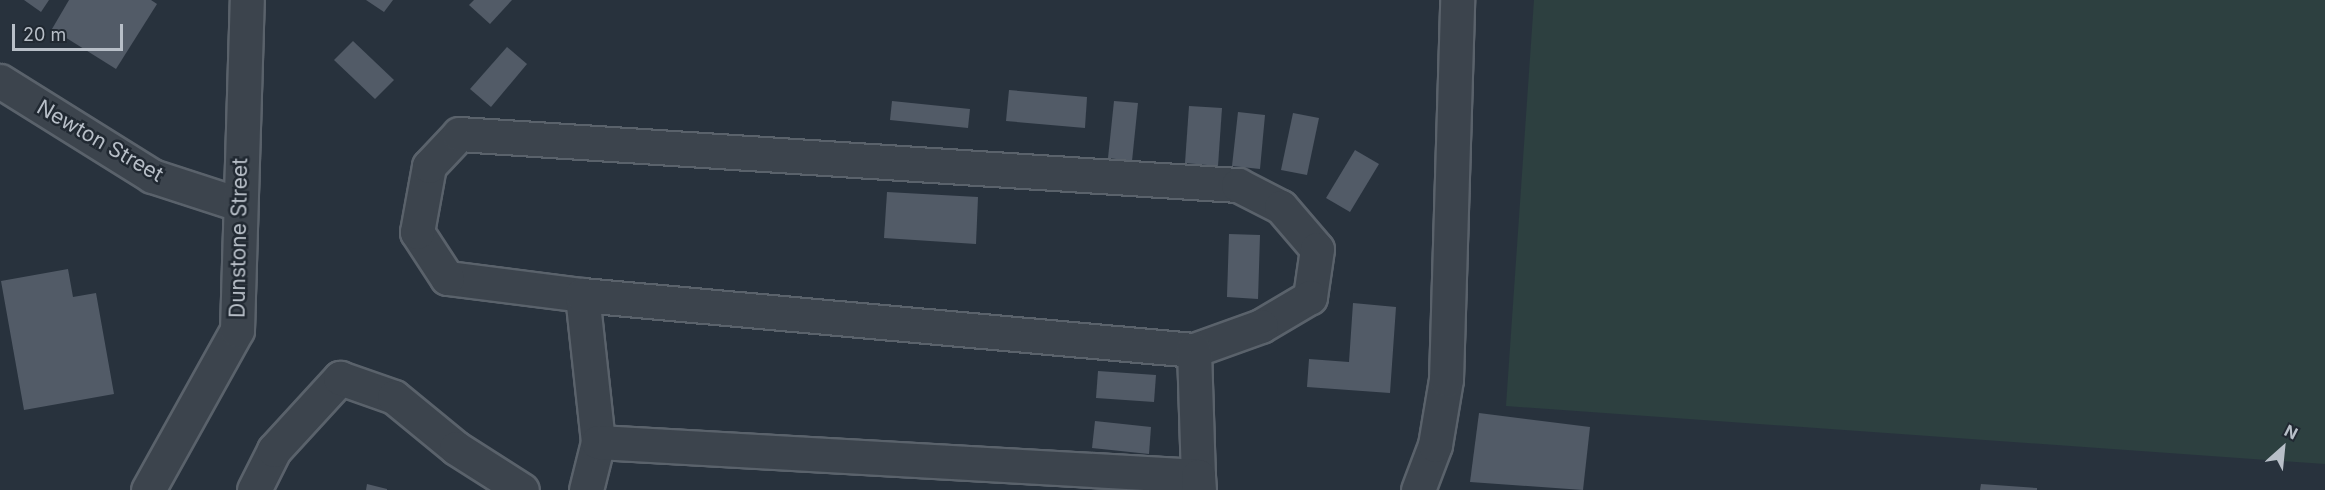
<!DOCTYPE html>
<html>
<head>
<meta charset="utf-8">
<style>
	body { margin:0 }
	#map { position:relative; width:2325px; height:490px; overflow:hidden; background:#28323d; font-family:Inter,sans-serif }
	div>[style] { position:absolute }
	.green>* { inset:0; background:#2d4040 }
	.building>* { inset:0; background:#525b67 }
	.roads { filter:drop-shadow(2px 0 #5a626b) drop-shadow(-2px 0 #5a626b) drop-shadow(0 2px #5a626b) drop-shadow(0 -2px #5a626b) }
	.minor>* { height:33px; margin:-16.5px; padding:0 16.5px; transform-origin:16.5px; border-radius:16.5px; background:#3c444d }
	span { translate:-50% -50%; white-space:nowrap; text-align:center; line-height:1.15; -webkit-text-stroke:5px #212932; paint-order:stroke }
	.street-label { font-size:21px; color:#b8bfc8 }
	.north { position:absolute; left:2253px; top:418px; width:60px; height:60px; -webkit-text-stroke:4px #212932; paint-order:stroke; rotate:27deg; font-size:16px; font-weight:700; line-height:24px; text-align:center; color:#b8bfc8 }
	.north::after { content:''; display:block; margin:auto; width:21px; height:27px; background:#b8bfc8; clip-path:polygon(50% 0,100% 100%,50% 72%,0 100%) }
	.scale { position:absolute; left:12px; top:24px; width:111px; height:27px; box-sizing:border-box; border:3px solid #b8bfc8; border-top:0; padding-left:8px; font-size:18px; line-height:21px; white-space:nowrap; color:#b8bfc8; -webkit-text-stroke:4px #212932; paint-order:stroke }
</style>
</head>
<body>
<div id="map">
	<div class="green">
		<i style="clip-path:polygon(1534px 0,2325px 0,2325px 464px,1506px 406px)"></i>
	</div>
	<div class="building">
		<i style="clip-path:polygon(24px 0,49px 0,41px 12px)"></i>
		<i style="clip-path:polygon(69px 0,151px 0,157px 4px,116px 69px,52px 29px)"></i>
		<i style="clip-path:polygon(366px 0,393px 0,384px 12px)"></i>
		<i style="clip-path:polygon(474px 0,512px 0,490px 24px,469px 5px)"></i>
		<i style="clip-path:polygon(353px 41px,394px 80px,375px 99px,334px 60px)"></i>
		<i style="clip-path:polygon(507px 47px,527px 64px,491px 107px,470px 89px)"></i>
		<i style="clip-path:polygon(1009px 90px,1087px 97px,1085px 128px,1006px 121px)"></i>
		<i style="clip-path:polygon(892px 101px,970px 109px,968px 128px,890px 120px)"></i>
		<i style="clip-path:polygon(1114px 101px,1138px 103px,1132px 161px,1108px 158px)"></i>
		<i style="clip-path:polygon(1189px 106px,1222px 108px,1218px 166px,1185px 163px)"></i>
		<i style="clip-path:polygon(1238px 112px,1265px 115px,1260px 169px,1232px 166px)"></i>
		<i style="clip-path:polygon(1293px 113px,1319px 118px,1307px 175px,1281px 170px)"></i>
		<i style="clip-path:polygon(1355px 150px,1379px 164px,1350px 212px,1326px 198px)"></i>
		<i style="clip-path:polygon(887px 192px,978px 197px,976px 244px,884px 238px)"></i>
		<i style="clip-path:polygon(1229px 234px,1260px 235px,1258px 299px,1227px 297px)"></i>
		<i style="clip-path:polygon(68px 269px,73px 297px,96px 293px,114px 394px,24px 410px,1px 281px)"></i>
		<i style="clip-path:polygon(1353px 303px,1396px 307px,1390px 393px,1307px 387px,1309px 359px,1349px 362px)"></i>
		<i style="clip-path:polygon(1098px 371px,1156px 375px,1154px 402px,1096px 398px)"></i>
		<i style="clip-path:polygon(1479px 413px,1590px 427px,1583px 490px,1470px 482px)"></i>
		<i style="clip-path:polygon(1095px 421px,1151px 427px,1149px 454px,1092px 448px)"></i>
		<i style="clip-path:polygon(367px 484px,387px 489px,387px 490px,366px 490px)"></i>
		<i style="clip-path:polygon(1981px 484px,2037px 488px,2037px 490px,1980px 490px)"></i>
	</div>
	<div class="roads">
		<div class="minor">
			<i style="left:0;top:81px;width:179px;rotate:32deg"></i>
			<i style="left:152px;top:176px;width:90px;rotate:18deg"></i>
			<i style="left:582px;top:295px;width:136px;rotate:-172.8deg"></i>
			<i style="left:447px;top:278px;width:55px;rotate:-123.1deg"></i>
			<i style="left:417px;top:232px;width:67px;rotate:-79.7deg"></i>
			<i style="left:429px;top:166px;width:44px;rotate:-46.8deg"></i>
			<i style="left:459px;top:134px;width:781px;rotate:3.75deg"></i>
			<i style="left:1238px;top:185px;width:48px;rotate:27.1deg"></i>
			<i style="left:1281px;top:207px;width:55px;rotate:49.4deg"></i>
			<i style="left:1317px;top:249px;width:49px;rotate:98.3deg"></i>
			<i style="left:1310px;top:297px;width:57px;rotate:149.4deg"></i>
			<i style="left:1261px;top:326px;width:71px;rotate:160.3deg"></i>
			<i style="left:598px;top:442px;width:148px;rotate:-96.2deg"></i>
			<i style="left:582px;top:295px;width:614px;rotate:5.14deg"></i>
			<i style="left:1194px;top:350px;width:126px;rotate:88.2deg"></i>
			<i style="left:148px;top:490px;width:183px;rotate:-60.9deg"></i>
			<i style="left:237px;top:330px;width:330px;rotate:-88.3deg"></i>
			<i style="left:254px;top:490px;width:45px;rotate:-63.4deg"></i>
			<i style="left:274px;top:450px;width:98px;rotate:-47.5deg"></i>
			<i style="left:340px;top:378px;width:57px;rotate:19.4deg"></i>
			<i style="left:394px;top:397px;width:80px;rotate:39.4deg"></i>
			<i style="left:456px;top:448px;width:78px;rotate:32.5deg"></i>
			<i style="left:586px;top:490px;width:49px;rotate:-76deg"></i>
			<i style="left:598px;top:442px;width:601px;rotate:3.24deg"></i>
			<i style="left:1198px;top:476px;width:14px;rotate:86deg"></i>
			<i style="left:1418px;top:490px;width:48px;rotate:-69.3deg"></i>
			<i style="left:1435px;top:445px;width:67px;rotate:-80.5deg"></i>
			<i style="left:1446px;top:379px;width:379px;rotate:-88.3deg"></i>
		</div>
	</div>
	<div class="street-label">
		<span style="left:100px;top:141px;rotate:30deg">Newton Street</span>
		<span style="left:239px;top:238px;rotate:-89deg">Dunstone Street</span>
	</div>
	<div class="north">N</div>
	<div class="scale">20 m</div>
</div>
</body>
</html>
